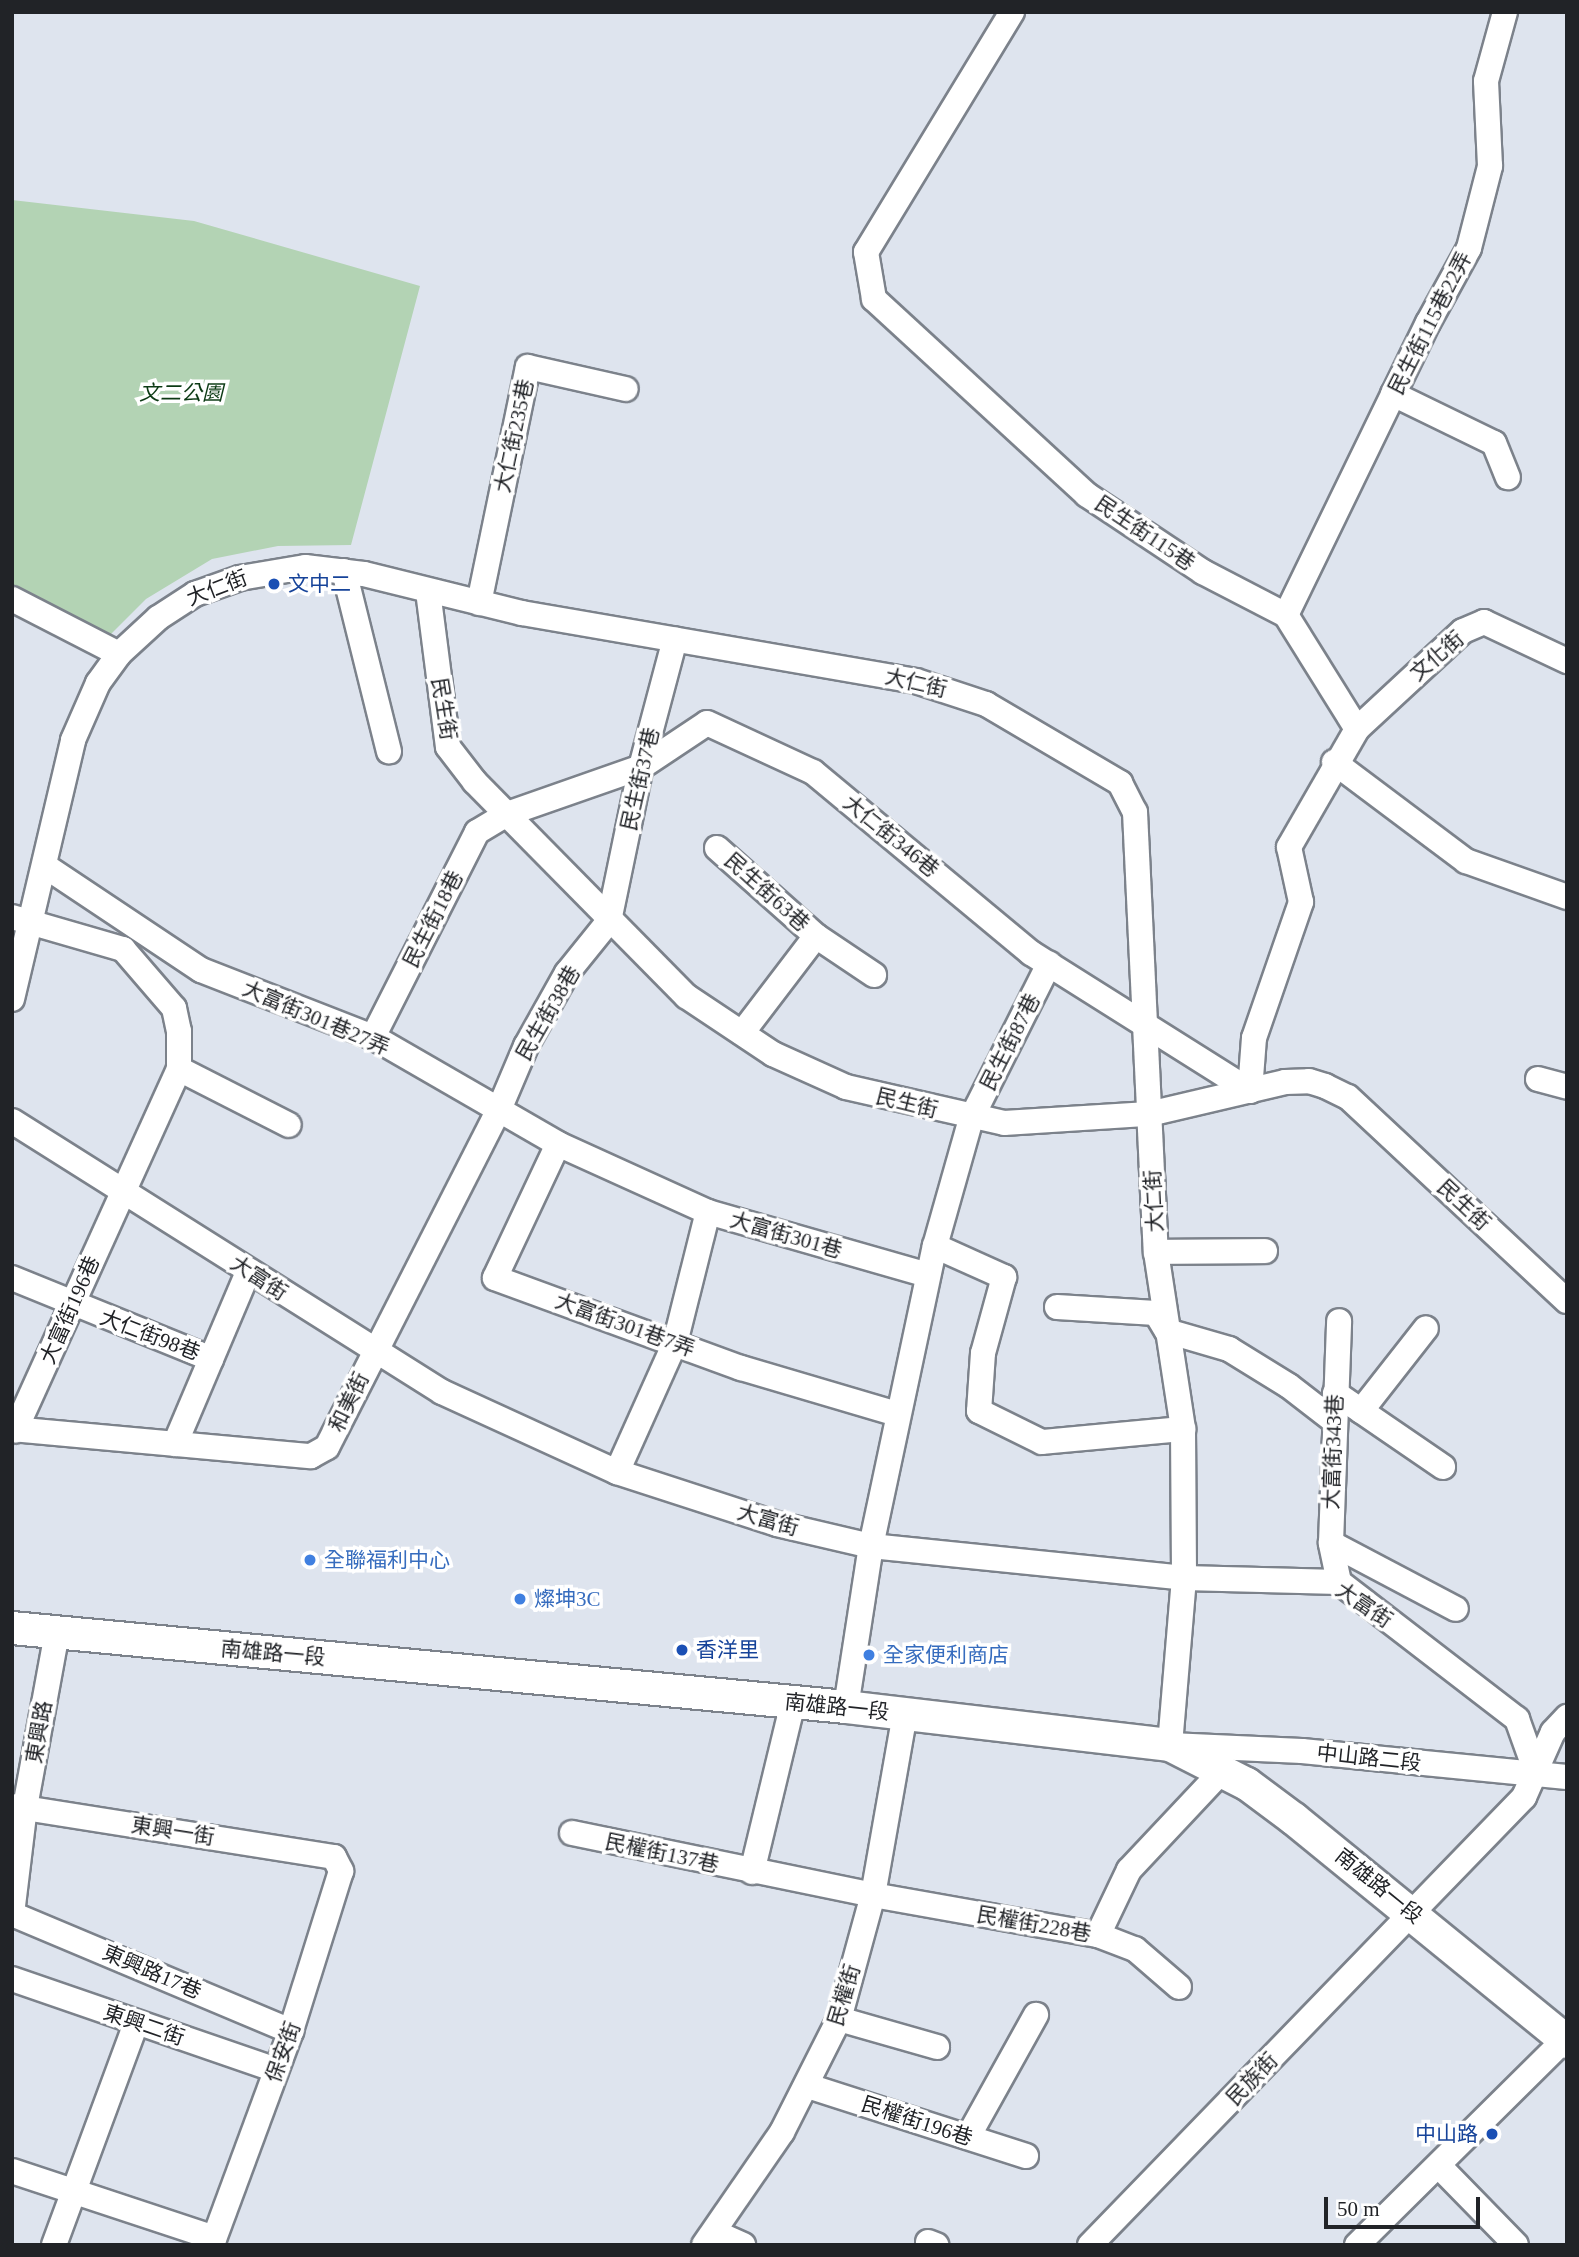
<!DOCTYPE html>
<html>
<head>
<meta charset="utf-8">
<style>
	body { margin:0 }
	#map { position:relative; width:1579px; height:2257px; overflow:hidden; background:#dee4ee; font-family:"Times New Roman","Noto Sans TC",serif }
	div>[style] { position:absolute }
	.green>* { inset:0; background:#b3d3b4 }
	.roads { filter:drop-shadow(2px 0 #7c828b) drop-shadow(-2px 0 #7c828b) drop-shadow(0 2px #7c828b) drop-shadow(0 -2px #7c828b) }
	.minor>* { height:24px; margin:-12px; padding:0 12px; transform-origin:12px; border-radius:12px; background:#fff }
	.major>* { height:32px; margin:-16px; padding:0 16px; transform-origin:16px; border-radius:16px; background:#fff }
	.dots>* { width:19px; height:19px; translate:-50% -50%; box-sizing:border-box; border:4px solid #fff; border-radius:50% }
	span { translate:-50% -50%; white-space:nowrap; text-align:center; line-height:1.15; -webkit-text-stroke:7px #fff; paint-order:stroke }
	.street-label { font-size:21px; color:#212327 }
	.park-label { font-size:21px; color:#0c3a14; font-style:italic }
	.transit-label { font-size:21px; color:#164399 }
	.left { translate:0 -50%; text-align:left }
	.right { translate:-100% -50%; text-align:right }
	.shop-label { font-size:21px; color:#366cbe }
	.frame { position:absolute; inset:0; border:14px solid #212327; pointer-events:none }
	.scale { position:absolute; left:1324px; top:2197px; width:156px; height:32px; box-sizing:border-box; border:4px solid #212327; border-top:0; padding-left:9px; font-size:21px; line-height:24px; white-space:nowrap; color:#212327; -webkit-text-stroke:5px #fff; paint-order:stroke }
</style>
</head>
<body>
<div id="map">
	<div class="green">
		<i style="clip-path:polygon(12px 200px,194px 221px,420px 286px,351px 545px,278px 546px,212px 559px,146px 599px,106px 639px,12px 608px)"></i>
	</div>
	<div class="roads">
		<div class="minor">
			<i style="left:1012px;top:12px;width:281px;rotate:121.3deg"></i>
			<i style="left:866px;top:252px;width:48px;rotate:80.3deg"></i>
			<i style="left:874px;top:299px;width:289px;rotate:42.6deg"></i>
			<i style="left:1087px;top:495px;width:139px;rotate:33.6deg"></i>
			<i style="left:1203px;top:572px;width:93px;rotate:27.4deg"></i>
			<i style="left:1286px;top:615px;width:134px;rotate:58.1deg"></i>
			<i style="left:1393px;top:394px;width:112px;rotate:25.9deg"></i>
			<i style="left:1494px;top:443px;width:37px;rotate:68deg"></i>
			<i style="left:344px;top:571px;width:186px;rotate:76deg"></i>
			<i style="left:428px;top:591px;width:157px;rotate:82.7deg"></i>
			<i style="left:448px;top:747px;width:44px;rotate:52.4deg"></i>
			<i style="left:475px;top:782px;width:301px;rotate:45.4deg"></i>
			<i style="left:686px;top:996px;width:105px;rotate:33.7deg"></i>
			<i style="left:773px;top:1054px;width:80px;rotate:24.3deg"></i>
			<i style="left:846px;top:1087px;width:162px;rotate:12.8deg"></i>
			<i style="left:1004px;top:1123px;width:145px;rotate:-3.6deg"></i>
			<i style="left:1149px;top:1114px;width:140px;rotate:-13.2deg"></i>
			<i style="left:1285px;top:1082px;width:24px;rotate:-2deg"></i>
			<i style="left:1309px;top:1081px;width:17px;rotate:17deg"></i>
			<i style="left:1325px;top:1086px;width:25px;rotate:26deg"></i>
			<i style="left:1348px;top:1097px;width:299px;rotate:43deg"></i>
			<i style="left:12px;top:599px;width:120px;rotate:27.2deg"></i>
			<i style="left:479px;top:603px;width:241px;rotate:-78.3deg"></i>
			<i style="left:528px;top:367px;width:100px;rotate:12.7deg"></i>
			<i style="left:1286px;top:615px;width:325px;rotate:-64.1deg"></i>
			<i style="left:1428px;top:323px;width:85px;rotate:-61.3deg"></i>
			<i style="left:1469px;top:248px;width:85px;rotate:-75.6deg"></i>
			<i style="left:1490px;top:166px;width:85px;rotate:-92.7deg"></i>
			<i style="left:1486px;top:81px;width:72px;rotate:-74.6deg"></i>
			<i style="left:1334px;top:762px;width:165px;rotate:36.9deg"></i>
			<i style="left:1466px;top:861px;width:107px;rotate:19.6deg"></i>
			<i style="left:717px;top:848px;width:132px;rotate:41.6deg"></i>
			<i style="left:816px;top:936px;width:122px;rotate:127.3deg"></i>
			<i style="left:45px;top:866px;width:187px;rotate:33.7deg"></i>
			<i style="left:201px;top:970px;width:185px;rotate:21.3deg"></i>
			<i style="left:373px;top:1037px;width:214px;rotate:30deg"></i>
			<i style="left:558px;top:1144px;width:165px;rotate:24.4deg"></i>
			<i style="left:12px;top:917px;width:116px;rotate:16.1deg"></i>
			<i style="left:123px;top:949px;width:78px;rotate:49.2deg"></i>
			<i style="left:174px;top:1008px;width:24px;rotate:78deg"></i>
			<i style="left:179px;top:1031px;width:38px;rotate:90deg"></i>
			<i style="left:179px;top:1069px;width:397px;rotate:114.4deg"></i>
			<i style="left:816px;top:936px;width:70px;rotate:33.9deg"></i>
			<i style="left:12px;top:999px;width:266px;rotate:-76.7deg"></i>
			<i style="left:73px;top:740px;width:62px;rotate:-66.3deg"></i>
			<i style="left:98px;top:683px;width:36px;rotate:-54deg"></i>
			<i style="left:119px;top:654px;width:53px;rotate:-42.7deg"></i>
			<i style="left:158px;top:618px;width:44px;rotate:-33deg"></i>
			<i style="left:195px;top:594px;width:48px;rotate:-19.6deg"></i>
			<i style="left:240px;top:578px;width:66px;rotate:-9.6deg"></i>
			<i style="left:305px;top:567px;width:59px;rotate:6.8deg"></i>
			<i style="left:364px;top:574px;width:163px;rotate:13.9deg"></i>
			<i style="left:522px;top:613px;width:400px;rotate:9.8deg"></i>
			<i style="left:916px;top:681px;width:74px;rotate:18.2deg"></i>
			<i style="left:986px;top:704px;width:156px;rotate:30.5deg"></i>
			<i style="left:1120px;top:783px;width:33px;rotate:63deg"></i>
			<i style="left:1135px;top:812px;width:441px;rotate:87.3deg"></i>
			<i style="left:1156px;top:1252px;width:179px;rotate:81.3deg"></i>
			<i style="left:1183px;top:1429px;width:149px;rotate:89.6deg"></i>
			<i style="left:1184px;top:1578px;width:168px;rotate:94.8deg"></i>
			<i style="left:1170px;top:1745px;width:132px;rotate:2.6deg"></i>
			<i style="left:1302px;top:1751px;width:266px;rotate:5.6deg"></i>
			<i style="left:373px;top:1037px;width:230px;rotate:-63.1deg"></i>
			<i style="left:477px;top:832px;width:35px;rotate:-31deg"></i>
			<i style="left:507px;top:814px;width:142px;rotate:-19.3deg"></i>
			<i style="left:641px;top:767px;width:79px;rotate:-33.7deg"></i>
			<i style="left:707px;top:723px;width:117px;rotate:24.8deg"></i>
			<i style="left:813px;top:772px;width:283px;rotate:39.7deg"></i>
			<i style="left:1031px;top:953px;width:259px;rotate:32.2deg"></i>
			<i style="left:1250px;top:1091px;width:53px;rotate:-85.7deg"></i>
			<i style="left:1254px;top:1038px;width:144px;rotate:-70.9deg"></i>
			<i style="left:1301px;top:902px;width:56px;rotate:-102.3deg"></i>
			<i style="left:1289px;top:847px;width:136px;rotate:-60deg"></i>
			<i style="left:1357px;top:729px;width:144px;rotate:-42.8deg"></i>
			<i style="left:1463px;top:631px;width:23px;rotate:-23deg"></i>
			<i style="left:1484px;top:622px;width:92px;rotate:25.2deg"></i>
			<i style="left:179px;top:1069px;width:123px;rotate:27deg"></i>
			<i style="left:1538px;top:1079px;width:30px;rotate:15deg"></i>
			<i style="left:12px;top:1121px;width:508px;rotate:32.22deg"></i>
			<i style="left:442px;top:1392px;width:192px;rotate:24.6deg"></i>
			<i style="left:617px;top:1472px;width:168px;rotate:18deg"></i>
			<i style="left:777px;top:1524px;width:97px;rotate:13.2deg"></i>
			<i style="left:871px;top:1546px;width:315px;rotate:5.8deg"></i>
			<i style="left:1184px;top:1578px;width:155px;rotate:1.5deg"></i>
			<i style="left:1339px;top:1582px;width:225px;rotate:37.6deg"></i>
			<i style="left:1517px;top:1719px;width:59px;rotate:70.3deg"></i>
			<i style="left:558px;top:1144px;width:148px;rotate:115.2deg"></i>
			<i style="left:495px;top:1278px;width:262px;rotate:20.1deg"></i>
			<i style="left:741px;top:1368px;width:163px;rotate:16.4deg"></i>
			<i style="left:935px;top:1246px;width:76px;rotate:24.2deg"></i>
			<i style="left:1004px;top:1277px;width:79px;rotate:105.4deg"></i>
			<i style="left:983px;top:1353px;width:58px;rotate:93.9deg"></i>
			<i style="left:979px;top:1411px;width:70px;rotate:26.2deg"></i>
			<i style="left:1042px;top:1442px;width:142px;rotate:-5.3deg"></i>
			<i style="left:1156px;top:1252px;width:109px;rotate:-0.5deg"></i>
			<i style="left:12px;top:1278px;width:215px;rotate:22.1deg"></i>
			<i style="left:1057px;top:1307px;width:99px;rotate:3.5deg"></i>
			<i style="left:1156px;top:1313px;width:21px;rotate:59deg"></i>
			<i style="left:1167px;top:1331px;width:65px;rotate:16.2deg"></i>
			<i style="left:1229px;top:1349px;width:70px;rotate:31.7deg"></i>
			<i style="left:1289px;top:1386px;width:56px;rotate:37.7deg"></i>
			<i style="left:1335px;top:1393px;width:131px;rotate:34.4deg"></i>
			<i style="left:1361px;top:1411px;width:105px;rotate:-51.9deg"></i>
			<i style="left:12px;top:1429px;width:300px;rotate:5.2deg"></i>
			<i style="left:311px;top:1456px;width:18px;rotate:-29deg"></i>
			<i style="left:327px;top:1447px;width:376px;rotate:-63deg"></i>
			<i style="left:498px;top:1112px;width:72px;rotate:-67deg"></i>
			<i style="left:526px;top:1046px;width:84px;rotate:-60.7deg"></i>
			<i style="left:567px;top:973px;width:67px;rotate:-51.1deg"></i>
			<i style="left:609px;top:921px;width:157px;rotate:-78.3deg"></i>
			<i style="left:641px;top:767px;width:132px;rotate:-75.1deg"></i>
			<i style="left:175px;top:1444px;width:187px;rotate:-67deg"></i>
			<i style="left:617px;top:1472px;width:141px;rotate:-65.8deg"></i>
			<i style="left:675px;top:1343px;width:135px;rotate:-75.9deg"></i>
			<i style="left:708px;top:1212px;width:228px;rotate:16deg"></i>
			<i style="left:1331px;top:1543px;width:141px;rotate:27.8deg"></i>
			<i style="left:1339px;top:1582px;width:40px;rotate:-102deg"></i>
			<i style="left:1331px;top:1543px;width:222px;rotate:-87.9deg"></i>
			<i style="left:846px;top:1707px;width:163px;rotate:-81.2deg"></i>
			<i style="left:871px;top:1546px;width:307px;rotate:-78deg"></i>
			<i style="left:935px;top:1246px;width:132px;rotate:-74.2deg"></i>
			<i style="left:971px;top:1119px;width:174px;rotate:-63.3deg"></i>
			<i style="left:12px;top:1806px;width:326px;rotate:9deg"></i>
			<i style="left:334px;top:1857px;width:16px;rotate:63deg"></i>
			<i style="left:341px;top:1871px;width:168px;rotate:107.4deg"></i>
			<i style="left:291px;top:2031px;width:228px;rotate:110.3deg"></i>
			<i style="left:572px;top:1833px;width:307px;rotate:11.6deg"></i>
			<i style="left:873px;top:1895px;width:229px;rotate:10.1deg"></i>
			<i style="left:1098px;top:1935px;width:40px;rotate:21deg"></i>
			<i style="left:1135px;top:1949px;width:58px;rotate:40.8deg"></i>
			<i style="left:752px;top:1872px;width:175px;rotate:-76.4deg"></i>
			<i style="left:12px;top:1914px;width:303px;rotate:22.8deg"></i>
			<i style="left:12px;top:1914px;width:108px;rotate:-83.1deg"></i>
			<i style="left:25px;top:1807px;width:177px;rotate:-79.6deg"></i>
			<i style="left:1098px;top:1935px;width:72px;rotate:-64.5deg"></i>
			<i style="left:1129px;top:1870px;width:136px;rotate:-46.8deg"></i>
			<i style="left:12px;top:1979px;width:279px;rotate:19deg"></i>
			<i style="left:839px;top:2019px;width:102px;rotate:15.9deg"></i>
			<i style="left:808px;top:2086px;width:229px;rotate:17.8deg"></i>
			<i style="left:968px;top:2137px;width:140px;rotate:-60.9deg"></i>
			<i style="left:1439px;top:2166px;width:110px;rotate:45.7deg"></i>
			<i style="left:12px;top:2171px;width:213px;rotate:18.3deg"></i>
			<i style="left:714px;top:2232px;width:32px;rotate:24deg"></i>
			<i style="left:928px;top:2242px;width:9px;rotate:21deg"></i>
			<i style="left:54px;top:2245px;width:237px;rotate:-69.7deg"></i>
			<i style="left:704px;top:2245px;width:137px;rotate:-55.4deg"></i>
			<i style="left:782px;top:2132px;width:127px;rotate:-63.2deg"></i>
			<i style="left:839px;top:2019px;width:129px;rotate:-74.7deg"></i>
			<i style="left:873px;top:1895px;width:184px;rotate:-80deg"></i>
			<i style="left:1090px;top:2245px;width:624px;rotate:-45.91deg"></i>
			<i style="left:1524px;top:1797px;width:71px;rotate:-66deg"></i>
			<i style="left:1553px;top:1732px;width:21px;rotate:-47deg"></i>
			<i style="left:1357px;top:2245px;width:291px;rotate:-44.7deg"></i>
		</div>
		<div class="major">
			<i style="left:12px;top:1628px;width:838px;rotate:5.41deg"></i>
			<i style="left:846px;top:1707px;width:326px;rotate:6.7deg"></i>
			<i style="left:1170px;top:1745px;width:86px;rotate:26.9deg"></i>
			<i style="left:1247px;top:1784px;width:59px;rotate:36.7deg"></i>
			<i style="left:1294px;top:1819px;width:353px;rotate:39.2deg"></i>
		</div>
	</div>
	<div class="dots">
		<i style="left:274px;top:584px;background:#1a4fb4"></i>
		<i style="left:310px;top:1560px;background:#3f7fe0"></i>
		<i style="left:520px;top:1599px;background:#3f7fe0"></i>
		<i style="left:682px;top:1650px;background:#1a4fb4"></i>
		<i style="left:869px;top:1655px;background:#3f7fe0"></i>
		<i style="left:1492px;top:2134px;background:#1a4fb4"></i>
	</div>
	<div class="street-label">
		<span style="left:1430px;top:323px;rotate:-63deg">民生街115巷22弄</span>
		<span style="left:514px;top:436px;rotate:-78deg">大仁街235巷</span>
		<span style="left:1145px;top:533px;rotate:34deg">民生街115巷</span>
		<span style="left:217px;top:588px;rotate:-21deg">大仁街</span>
		<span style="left:1437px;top:656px;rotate:-41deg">文化街</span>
		<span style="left:916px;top:683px;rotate:13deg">大仁街</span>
		<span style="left:444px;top:709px;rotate:81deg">民生街</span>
		<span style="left:640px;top:779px;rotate:-77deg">民生街37巷</span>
		<span style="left:891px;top:836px;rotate:39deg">大仁街346巷</span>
		<span style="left:767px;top:892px;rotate:42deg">民生街63巷</span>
		<span style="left:433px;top:919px;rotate:-63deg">民生街18巷</span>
		<span style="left:548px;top:1013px;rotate:-60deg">民生街38巷</span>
		<span style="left:316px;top:1018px;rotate:23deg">大富街301巷27弄</span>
		<span style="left:1010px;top:1042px;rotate:-63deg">民生街87巷</span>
		<span style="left:907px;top:1103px;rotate:14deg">民生街</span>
		<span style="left:1154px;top:1201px;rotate:-93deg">大仁街</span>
		<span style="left:1464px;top:1205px;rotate:43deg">民生街</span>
		<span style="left:786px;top:1235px;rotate:16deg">大富街301巷</span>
		<span style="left:259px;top:1278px;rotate:33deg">大富街</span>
		<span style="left:70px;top:1310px;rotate:-66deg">大富街196巷</span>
		<span style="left:625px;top:1325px;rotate:20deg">大富街301巷7弄</span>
		<span style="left:150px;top:1335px;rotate:21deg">大仁街98巷</span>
		<span style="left:349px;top:1402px;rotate:-64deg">和美街</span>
		<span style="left:1333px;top:1452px;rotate:-88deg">大富街343巷</span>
		<span style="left:768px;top:1520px;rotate:16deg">大富街</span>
		<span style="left:1364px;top:1605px;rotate:34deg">大富街</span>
		<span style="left:273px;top:1653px;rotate:5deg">南雄路一段</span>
		<span style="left:837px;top:1707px;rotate:6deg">南雄路一段</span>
		<span style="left:39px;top:1732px;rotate:-80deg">東興路</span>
		<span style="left:1369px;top:1758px;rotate:6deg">中山路二段</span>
		<span style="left:173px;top:1831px;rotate:9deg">東興一街</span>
		<span style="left:662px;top:1853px;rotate:12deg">民權街137巷</span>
		<span style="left:1379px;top:1886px;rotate:39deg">南雄路一段</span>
		<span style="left:1034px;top:1924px;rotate:10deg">民權街228巷</span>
		<span style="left:152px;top:1972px;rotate:23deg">東興路17巷</span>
		<span style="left:844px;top:1995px;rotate:-73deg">民權街</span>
		<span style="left:144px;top:2025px;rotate:19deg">東興二街</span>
		<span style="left:283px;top:2052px;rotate:-70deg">保安街</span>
		<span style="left:1252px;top:2079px;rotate:-46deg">民族街</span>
		<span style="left:917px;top:2121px;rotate:18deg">民權街196巷</span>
	</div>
	<div class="park-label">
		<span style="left:181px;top:393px">文二公園</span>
	</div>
	<div class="transit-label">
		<span class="left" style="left:288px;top:584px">文中二</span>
		<span class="left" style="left:696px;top:1650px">香洋里</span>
		<span class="right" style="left:1478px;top:2134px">中山路</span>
	</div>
	<div class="shop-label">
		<span class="left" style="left:324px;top:1560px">全聯福利中心</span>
		<span class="left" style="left:534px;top:1599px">燦坤3C</span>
		<span class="left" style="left:883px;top:1655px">全家便利商店</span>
	</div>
	<div class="frame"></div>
	<div class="scale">50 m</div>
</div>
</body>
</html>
